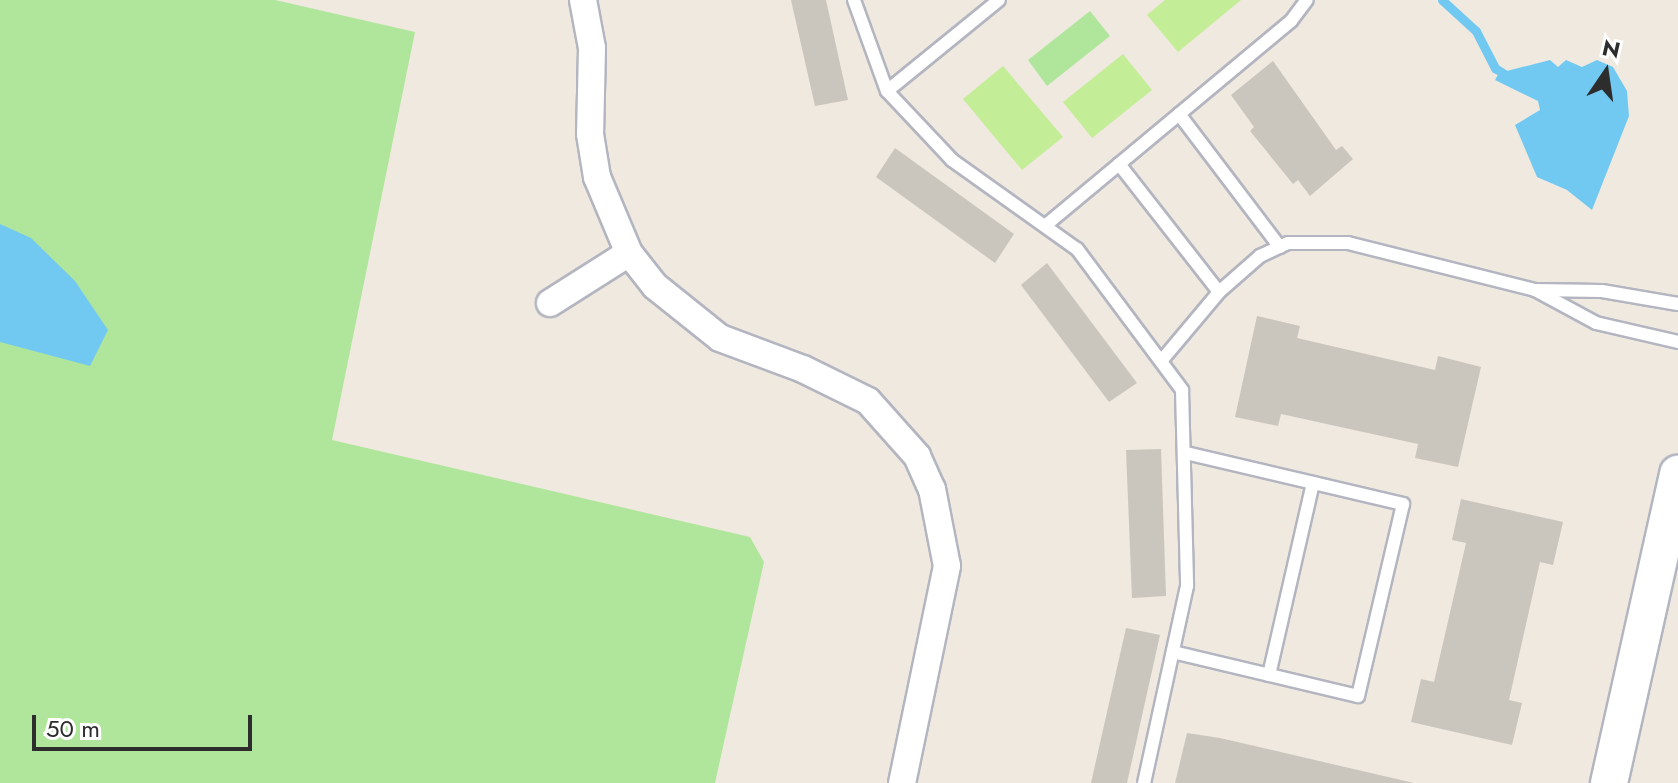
<!DOCTYPE html>
<html>
<head>
<meta charset="utf-8">
<style>
	body { margin:0 }
	#map { position:relative; width:1678px; height:783px; overflow:hidden; background:#efe9df; font-family:Jost,sans-serif }
	div>[style] { position:absolute }
	.green>* { inset:0; background:#b0e69b }
	.pitch>* { inset:0; background:#c4ed97 }
	.water>* { inset:0; background:#71c9f2 }
	.stream>* { height:9px; margin:-4.5px; padding:0 4.5px; transform-origin:4.5px; border-radius:4.5px; background:#71c9f2 }
	.building>* { inset:0; background:#cac6be }
	.roads { filter:drop-shadow(2px 0 #b3b5c0) drop-shadow(-2px 0 #b3b5c0) drop-shadow(0 2px #b3b5c0) drop-shadow(0 -2px #b3b5c0) }
	.lane>* { height:12px; margin:-6px; padding:0 6px; transform-origin:6px; border-radius:6px; background:#fff }
	.street>* { height:26px; margin:-13px; padding:0 13px; transform-origin:13px; border-radius:13px; background:#fff }
	.secondary>* { height:36px; margin:-18px; padding:0 18px; transform-origin:18px; border-radius:18px; background:#fff }
	span { translate:-50% -50%; white-space:nowrap; text-align:center; line-height:1.15; -webkit-text-stroke:7px #fff; paint-order:stroke }
	.north { position:absolute; left:1566px; top:32px; width:80px; height:80px; -webkit-text-stroke:6px #fff; paint-order:stroke; rotate:13deg; font-size:22px; font-weight:700; line-height:32px; text-align:center; color:#2d2d2d }
	.north::after { content:''; display:block; margin:auto; width:28px; height:36px; background:#2d2d2d; clip-path:polygon(50% 0,100% 100%,50% 72%,0 100%) }
	.scale { position:absolute; left:32px; top:715px; width:220px; height:36px; box-sizing:border-box; border:4px solid #2d2d2d; border-top:0; padding-left:10px; font-size:24px; line-height:28px; white-space:nowrap; color:#2d2d2d; -webkit-text-stroke:6px #fff; paint-order:stroke }
</style>
</head>
<body>
<div id="map">
	<div class="green">
		<i style="clip-path:polygon(0 0,275px 0,415px 32px,332px 440px,750px 537px,764px 562px,715px 783px,0 783px)"></i>
		<i style="clip-path:polygon(1090px 11px,1110px 36px,1047px 86px,1028px 60px)"></i>
	</div>
	<div class="pitch">
		<i style="clip-path:polygon(1165px 0,1241px 0,1178px 52px,1147px 15px)"></i>
		<i style="clip-path:polygon(1123px 54px,1152px 90px,1092px 138px,1063px 102px)"></i>
		<i style="clip-path:polygon(1003px 66px,1063px 137px,1022px 170px,963px 99px)"></i>
	</div>
	<div class="water">
		<i style="clip-path:polygon(1550px 60px,1558px 67px,1566px 60px,1582px 67px,1597px 60px,1613px 67px,1627px 91px,1629px 116px,1592px 210px,1567px 190px,1537px 177px,1515px 125px,1540px 110px,1538px 101px,1495px 80px,1499px 73px)"></i>
		<i style="clip-path:polygon(0 224px,31px 238px,75px 281px,108px 330px,90px 366px,0 342px)"></i>
	</div>
	<div class="stream">
		<i style="left:1442px;top:0;width:46px;rotate:42.4deg"></i>
		<i style="left:1476px;top:31px;width:42px;rotate:62.8deg"></i>
		<i style="left:1495px;top:68px;width:17px;rotate:33deg"></i>
	</div>
	<div class="building">
		<i style="clip-path:polygon(791px 0,826px 0,848px 100px,815px 106px)"></i>
		<i style="clip-path:polygon(1273px 61px,1336px 150px,1342px 146px,1353px 159px,1310px 196px,1298px 180px,1293px 184px,1250px 131px,1254px 127px,1231px 95px)"></i>
		<i style="clip-path:polygon(895px 148px,1014px 234px,995px 263px,876px 177px)"></i>
		<i style="clip-path:polygon(1047px 263px,1137px 383px,1109px 402px,1021px 285px)"></i>
		<i style="clip-path:polygon(1257px 316px,1300px 326px,1297px 338px,1435px 370px,1438px 356px,1481px 367px,1458px 467px,1415px 458px,1418px 444px,1281px 414px,1278px 426px,1235px 417px)"></i>
		<i style="clip-path:polygon(1161px 449px,1166px 596px,1132px 598px,1126px 450px)"></i>
		<i style="clip-path:polygon(1461px 499px,1563px 522px,1553px 565px,1540px 562px,1509px 700px,1522px 703px,1512px 745px,1411px 722px,1421px 679px,1434px 682px,1466px 543px,1452px 540px)"></i>
		<i style="clip-path:polygon(1126px 628px,1160px 635px,1127px 783px,1091px 783px)"></i>
		<i style="clip-path:polygon(1187px 733px,1220px 738px,1414px 783px,1175px 783px)"></i>
	</div>
	<div class="roads">
		<div class="lane">
			<i style="left:854px;top:0;width:97px;rotate:70.1deg"></i>
			<i style="left:887px;top:91px;width:95px;rotate:46.7deg"></i>
			<i style="left:952px;top:160px;width:153px;rotate:35.5deg"></i>
			<i style="left:1077px;top:249px;width:176px;rotate:53.3deg"></i>
			<i style="left:1182px;top:390px;width:196px;rotate:88.5deg"></i>
			<i style="left:1187px;top:586px;width:202px;rotate:102.3deg"></i>
			<i style="left:887px;top:91px;width:144px;rotate:-39.1deg"></i>
			<i style="left:1179px;top:114px;width:167px;rotate:52.8deg"></i>
			<i style="left:1119px;top:164px;width:162px;rotate:52deg"></i>
			<i style="left:1046px;top:225px;width:319px;rotate:-39.8deg"></i>
			<i style="left:1291px;top:21px;width:26px;rotate:-53deg"></i>
			<i style="left:1535px;top:290px;width:69px;rotate:28.4deg"></i>
			<i style="left:1596px;top:323px;width:84px;rotate:13deg"></i>
			<i style="left:1162px;top:360px;width:89px;rotate:-50deg"></i>
			<i style="left:1219px;top:292px;width:55px;rotate:-41.3deg"></i>
			<i style="left:1260px;top:256px;width:31px;rotate:-25deg"></i>
			<i style="left:1288px;top:243px;width:60px"></i>
			<i style="left:1348px;top:243px;width:193px;rotate:14.1deg"></i>
			<i style="left:1535px;top:290px;width:67px;rotate:0.9deg"></i>
			<i style="left:1602px;top:291px;width:77px;rotate:9.7deg"></i>
			<i style="left:1173px;top:652px;width:190px;rotate:13.4deg"></i>
			<i style="left:1358px;top:696px;width:197px;rotate:-76.8deg"></i>
			<i style="left:1403px;top:504px;width:223px;rotate:-166.8deg"></i>
			<i style="left:1269px;top:675px;width:197px;rotate:-77.1deg"></i>
		</div>
		<div class="street">
			<i style="left:583px;top:0;width:49px;rotate:79.4deg"></i>
			<i style="left:592px;top:48px;width:86px;rotate:91.3deg"></i>
			<i style="left:590px;top:134px;width:44px;rotate:80.8deg"></i>
			<i style="left:597px;top:177px;width:82px;rotate:67.2deg"></i>
			<i style="left:629px;top:253px;width:42px;rotate:51.8deg"></i>
			<i style="left:655px;top:286px;width:83px;rotate:38.7deg"></i>
			<i style="left:720px;top:338px;width:89px;rotate:20.5deg"></i>
			<i style="left:803px;top:369px;width:72px;rotate:26.2deg"></i>
			<i style="left:868px;top:401px;width:74px;rotate:48.3deg"></i>
			<i style="left:917px;top:456px;width:36px;rotate:66deg"></i>
			<i style="left:932px;top:489px;width:78px;rotate:79deg"></i>
			<i style="left:947px;top:566px;width:222px;rotate:101.7deg"></i>
			<i style="left:550px;top:303px;width:93px;rotate:-32.3deg"></i>
		</div>
		<div class="secondary">
			<i style="left:1609px;top:783px;width:317px;rotate:-77.4deg"></i>
		</div>
	</div>
	<div class="north">N</div>
	<div class="scale">50 m</div>
</div>
</body>
</html>
